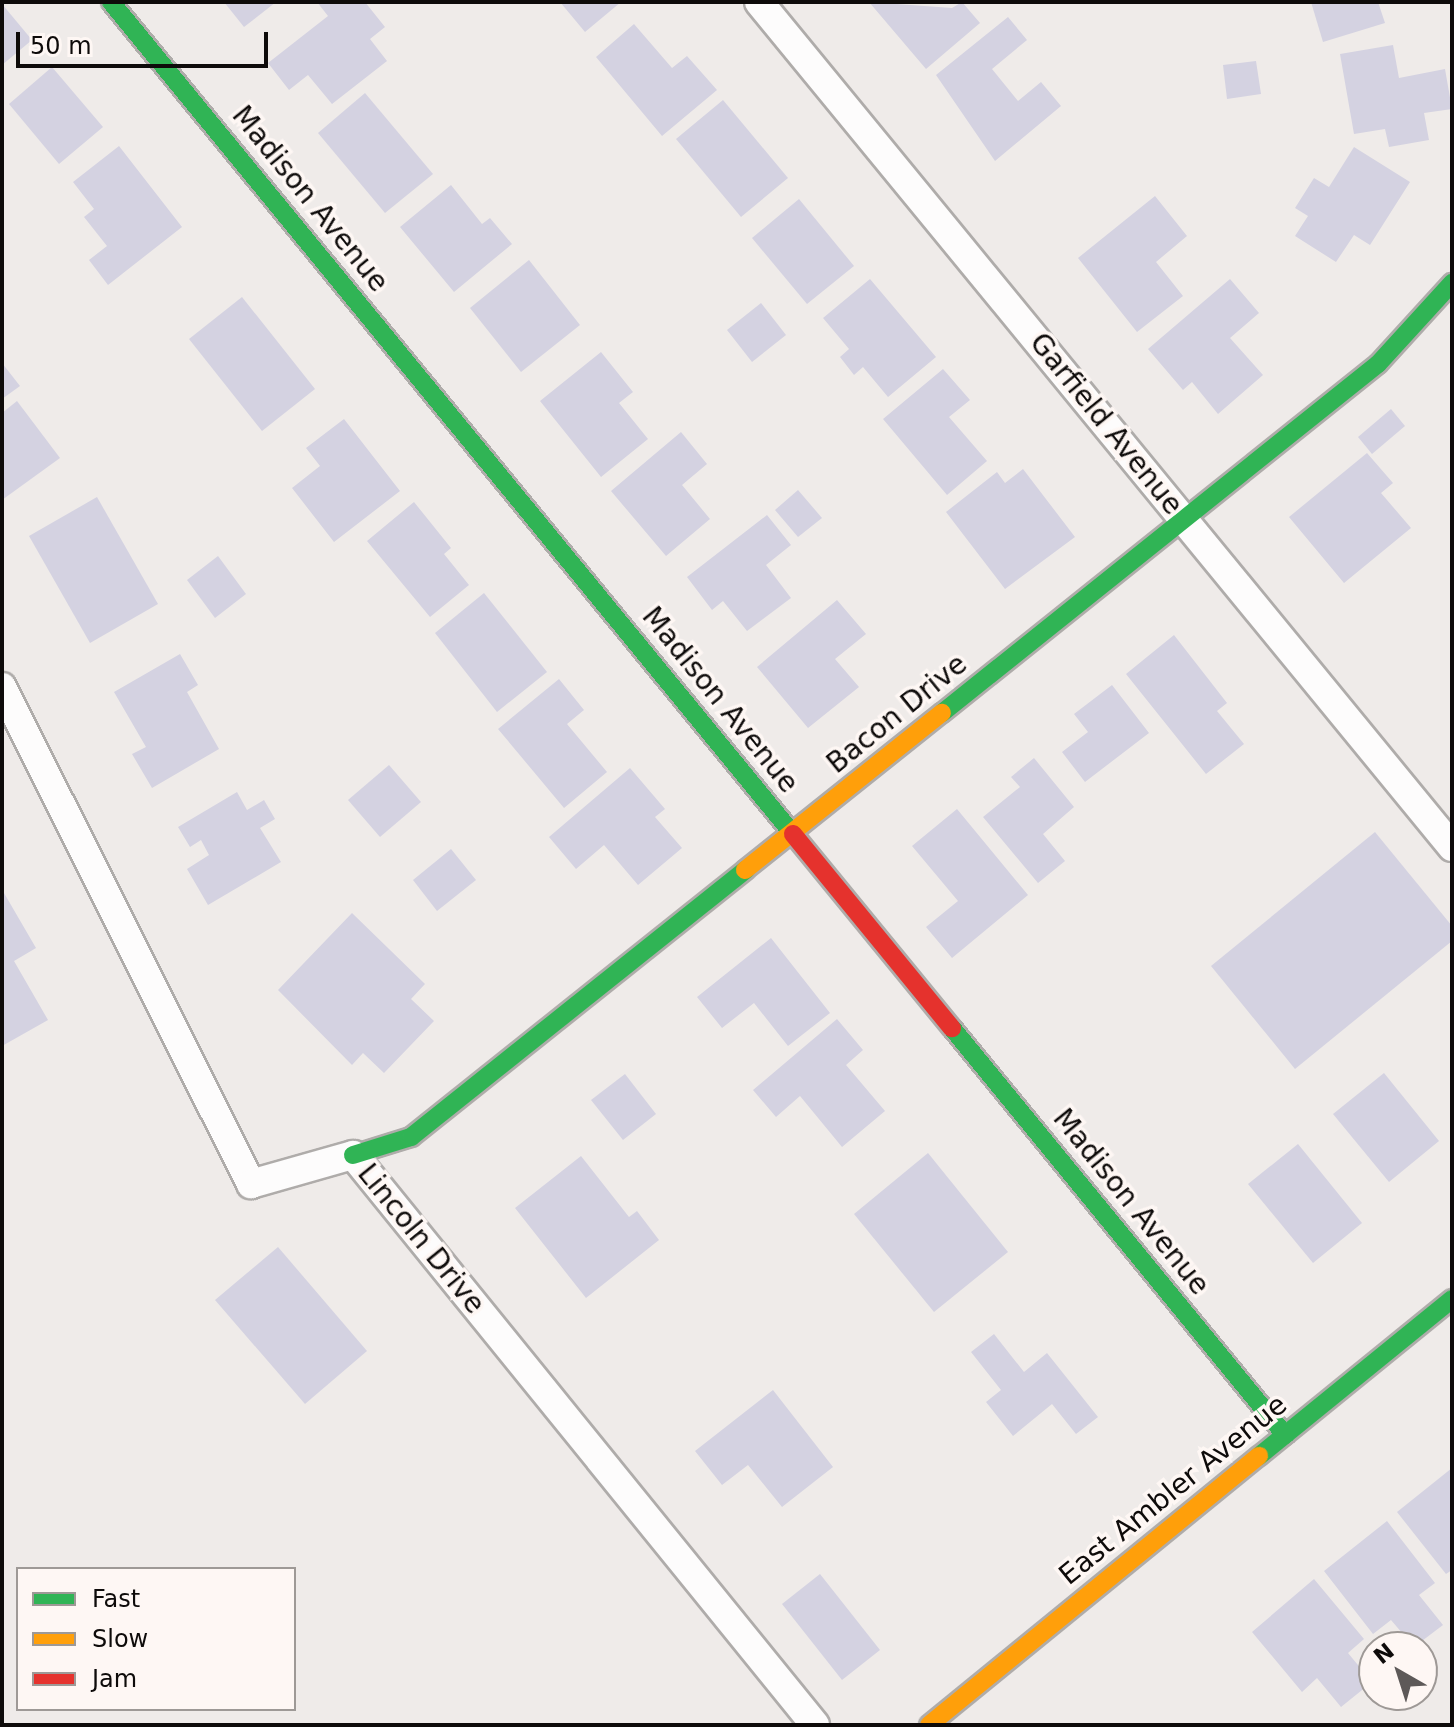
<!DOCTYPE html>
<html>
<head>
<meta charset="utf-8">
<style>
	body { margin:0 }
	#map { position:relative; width:1454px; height:1727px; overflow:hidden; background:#efebe9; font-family:"DejaVu Sans",sans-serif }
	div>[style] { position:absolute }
	.building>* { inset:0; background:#d4d2e1 }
	.roads { filter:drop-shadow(2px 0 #afacaa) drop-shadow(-2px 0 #afacaa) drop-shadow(0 2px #afacaa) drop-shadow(0 -2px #afacaa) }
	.street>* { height:28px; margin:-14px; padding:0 14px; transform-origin:14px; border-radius:14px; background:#fdfcfc }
	.fast>* { height:18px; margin:-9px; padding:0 9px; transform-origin:9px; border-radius:9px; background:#30b455 }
	.slow>* { height:18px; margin:-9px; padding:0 9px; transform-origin:9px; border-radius:9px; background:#ff9f0a }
	.jam>* { height:18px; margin:-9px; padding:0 9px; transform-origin:9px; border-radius:9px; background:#e5322d }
	span { translate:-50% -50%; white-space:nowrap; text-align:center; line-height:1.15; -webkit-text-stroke:7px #fef7f4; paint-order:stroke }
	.street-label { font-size:28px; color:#0e0b0a }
	.frame { position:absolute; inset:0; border:4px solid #0e0b0a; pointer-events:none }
	.legend { position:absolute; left:16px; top:1567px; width:280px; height:144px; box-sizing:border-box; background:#fef7f4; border:2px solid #9e9996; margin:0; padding:10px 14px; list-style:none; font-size:24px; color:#0e0b0a }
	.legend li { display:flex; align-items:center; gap:16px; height:40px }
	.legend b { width:40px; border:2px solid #9e9996 }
	.north { position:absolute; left:1358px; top:1631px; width:80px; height:80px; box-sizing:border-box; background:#fef7f4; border:2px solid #9e9996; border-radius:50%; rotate:321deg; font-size:22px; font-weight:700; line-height:32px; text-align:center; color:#0e0b0a }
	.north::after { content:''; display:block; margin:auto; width:28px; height:36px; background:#5d5958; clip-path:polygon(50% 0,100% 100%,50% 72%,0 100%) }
	.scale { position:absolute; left:16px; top:32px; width:252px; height:36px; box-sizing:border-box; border:4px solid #0e0b0a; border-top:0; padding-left:10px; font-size:24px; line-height:28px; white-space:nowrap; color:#0e0b0a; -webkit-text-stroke:6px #fef7f4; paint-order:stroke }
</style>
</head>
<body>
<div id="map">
	<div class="building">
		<i style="clip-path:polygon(224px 2px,276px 2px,244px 27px)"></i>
		<i style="clip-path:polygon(317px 2px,365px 2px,385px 27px,370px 39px,387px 61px,332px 104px,308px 75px,289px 90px,268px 63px,328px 16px)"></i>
		<i style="clip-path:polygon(560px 2px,621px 2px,585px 32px)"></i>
		<i style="clip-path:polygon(869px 2px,952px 8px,962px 2px,980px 23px,926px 69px)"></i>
		<i style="clip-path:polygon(1311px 2px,1378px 2px,1385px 23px,1323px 42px)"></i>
		<i style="clip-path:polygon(2px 4px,32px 40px,2px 65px)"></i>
		<i style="clip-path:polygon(1008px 17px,1027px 40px,992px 69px,1018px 101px,1041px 82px,1061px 106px,995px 161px,936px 75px)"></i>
		<i style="clip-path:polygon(634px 24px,672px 68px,687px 56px,717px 90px,662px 136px,596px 57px)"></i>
		<i style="clip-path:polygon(1393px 45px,1399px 78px,1445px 69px,1452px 109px,1424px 113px,1429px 140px,1389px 147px,1385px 129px,1354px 134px,1340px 54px)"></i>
		<i style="clip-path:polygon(1256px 61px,1261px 94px,1227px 99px,1223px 65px)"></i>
		<i style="clip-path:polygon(52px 67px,103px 127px,59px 164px,9px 104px)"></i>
		<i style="clip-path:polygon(365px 93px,433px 174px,385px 213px,318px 133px)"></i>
		<i style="clip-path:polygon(723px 100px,788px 178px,741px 217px,676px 139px)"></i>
		<i style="clip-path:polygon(119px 146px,182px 227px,108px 285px,89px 260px,107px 246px,84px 217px,94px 209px,73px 182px)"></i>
		<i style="clip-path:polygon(1354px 147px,1410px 182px,1370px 245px,1354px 235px,1336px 262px,1295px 236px,1308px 216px,1295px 208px,1314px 178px,1329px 187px)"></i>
		<i style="clip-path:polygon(451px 185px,482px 224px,490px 218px,512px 244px,454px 292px,400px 227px)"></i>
		<i style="clip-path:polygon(1155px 196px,1187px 236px,1156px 262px,1183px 296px,1137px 332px,1078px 258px)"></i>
		<i style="clip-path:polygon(799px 199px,854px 266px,807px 304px,752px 238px)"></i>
		<i style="clip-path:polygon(529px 260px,580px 325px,521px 372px,470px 308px)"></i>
		<i style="clip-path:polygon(870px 279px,936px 357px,888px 397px,863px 367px,854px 375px,840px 357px,849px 349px,823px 318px)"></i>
		<i style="clip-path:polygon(1230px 279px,1259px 313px,1230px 338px,1263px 375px,1218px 414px,1192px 382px,1183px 390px,1148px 349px)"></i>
		<i style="clip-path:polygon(242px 297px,315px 389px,262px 431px,189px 339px)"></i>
		<i style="clip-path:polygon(761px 303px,786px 335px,752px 362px,727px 330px)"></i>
		<i style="clip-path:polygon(601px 352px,633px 392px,619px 403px,648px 439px,601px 477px,540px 401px)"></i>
		<i style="clip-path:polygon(2px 363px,20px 386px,2px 399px)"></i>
		<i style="clip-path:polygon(943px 369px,970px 400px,949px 417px,987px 461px,947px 495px,883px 419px)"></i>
		<i style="clip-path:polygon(17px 401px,60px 458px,2px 500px,2px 413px)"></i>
		<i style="clip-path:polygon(1391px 409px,1405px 426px,1372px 454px,1358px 437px)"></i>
		<i style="clip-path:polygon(344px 419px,400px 491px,334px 542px,292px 488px,320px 466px,306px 448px)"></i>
		<i style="clip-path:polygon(681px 432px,707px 464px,682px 485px,710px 519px,666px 556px,611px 491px)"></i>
		<i style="clip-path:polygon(1367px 453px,1393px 483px,1381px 493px,1411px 528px,1344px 583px,1289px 517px)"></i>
		<i style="clip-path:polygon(1023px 469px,1075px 537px,1005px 589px,946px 512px,997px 472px,1005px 483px)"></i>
		<i style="clip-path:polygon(798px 490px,822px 518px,798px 537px,775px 510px)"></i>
		<i style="clip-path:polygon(97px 497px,158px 604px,90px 643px,29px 536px)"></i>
		<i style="clip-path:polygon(414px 502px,451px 548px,444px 554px,469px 585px,430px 617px,367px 541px)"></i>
		<i style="clip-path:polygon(767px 515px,791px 545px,766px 565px,791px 598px,747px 631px,723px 601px,712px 610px,687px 577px)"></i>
		<i style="clip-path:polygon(218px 556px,246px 594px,215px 618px,187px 580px)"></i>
		<i style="clip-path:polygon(484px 593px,547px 672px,497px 712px,435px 633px)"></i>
		<i style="clip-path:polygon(837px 600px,866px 634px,835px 659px,859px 687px,808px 728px,757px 667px)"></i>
		<i style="clip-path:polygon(1174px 635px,1227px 703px,1217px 711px,1244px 744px,1206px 774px,1126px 674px)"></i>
		<i style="clip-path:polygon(180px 654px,198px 685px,187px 692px,219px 749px,152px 788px,132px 754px,146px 747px,114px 692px)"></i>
		<i style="clip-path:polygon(559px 679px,584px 710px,567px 724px,607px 772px,564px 808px,498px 729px)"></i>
		<i style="clip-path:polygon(1112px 685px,1149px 733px,1085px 782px,1062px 752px,1088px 732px,1074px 714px)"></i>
		<i style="clip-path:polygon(1034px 758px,1074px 807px,1043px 834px,1065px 861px,1038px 883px,983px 817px,1020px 787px,1011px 777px)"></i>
		<i style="clip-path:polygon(389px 765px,421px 802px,380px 837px,348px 800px)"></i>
		<i style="clip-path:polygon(630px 768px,665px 809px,655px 817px,682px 848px,638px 885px,604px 845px,576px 869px,549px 837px)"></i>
		<i style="clip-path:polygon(237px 792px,247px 810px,264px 800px,275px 819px,260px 828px,281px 862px,208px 905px,187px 869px,209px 855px,201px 840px,190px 847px,178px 827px)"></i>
		<i style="clip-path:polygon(957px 809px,1028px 895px,952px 958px,926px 927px,958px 901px,912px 846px)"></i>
		<i style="clip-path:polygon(1375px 832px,1452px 926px,1452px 941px,1295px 1069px,1211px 966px)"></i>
		<i style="clip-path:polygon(451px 849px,476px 880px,437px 911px,413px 880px)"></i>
		<i style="clip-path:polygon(4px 893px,36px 948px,14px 961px,48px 1020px,2px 1046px)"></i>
		<i style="clip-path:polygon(352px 913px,425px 984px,411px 999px,434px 1021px,384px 1073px,363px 1053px,352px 1065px,278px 990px)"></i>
		<i style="clip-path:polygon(771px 938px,830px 1013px,788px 1046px,754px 1003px,722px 1028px,697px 997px)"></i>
		<i style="clip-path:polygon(837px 1019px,863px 1050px,846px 1065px,885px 1111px,842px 1147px,800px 1096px,776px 1117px,753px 1090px)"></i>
		<i style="clip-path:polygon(1384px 1073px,1439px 1141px,1389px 1182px,1333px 1114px)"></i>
		<i style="clip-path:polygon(625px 1074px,656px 1114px,623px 1140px,591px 1100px)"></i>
		<i style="clip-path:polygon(1298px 1144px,1362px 1223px,1313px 1263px,1248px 1184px)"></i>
		<i style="clip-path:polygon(928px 1153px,1008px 1252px,934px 1312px,854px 1214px)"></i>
		<i style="clip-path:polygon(581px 1156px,629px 1217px,637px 1211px,659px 1240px,586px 1298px,515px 1208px)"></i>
		<i style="clip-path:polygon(278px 1247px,367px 1351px,305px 1404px,215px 1300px)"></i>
		<i style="clip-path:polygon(994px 1334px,1024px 1372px,1047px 1353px,1098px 1417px,1076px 1434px,1052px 1404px,1013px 1436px,986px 1402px,1001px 1390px,971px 1352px)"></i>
		<i style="clip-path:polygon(773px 1390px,833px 1467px,782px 1507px,748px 1465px,722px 1485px,695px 1451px)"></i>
		<i style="clip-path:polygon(1452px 1468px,1452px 1570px,1446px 1574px,1397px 1512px)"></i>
		<i style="clip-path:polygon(1387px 1521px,1435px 1583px,1419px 1595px,1443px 1625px,1414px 1647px,1391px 1620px,1373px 1634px,1324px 1571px)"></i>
		<i style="clip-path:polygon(820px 1574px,880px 1650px,842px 1680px,782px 1604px)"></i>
		<i style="clip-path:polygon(1314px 1579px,1364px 1639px,1348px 1653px,1372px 1682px,1341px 1707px,1317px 1678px,1302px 1692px,1252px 1632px)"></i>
	</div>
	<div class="roads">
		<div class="street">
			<i style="left:759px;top:2px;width:1093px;rotate:50.64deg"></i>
			<i style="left:2px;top:687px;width:556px;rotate:63.39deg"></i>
			<i style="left:251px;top:1184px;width:106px;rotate:-15.9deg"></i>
			<i style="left:353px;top:1155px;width:734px;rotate:50.97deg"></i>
		</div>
		<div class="fast">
			<i style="left:111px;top:2px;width:1076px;rotate:50.66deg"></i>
			<i style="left:942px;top:713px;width:558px;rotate:-38.68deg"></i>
			<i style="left:1378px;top:364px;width:110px;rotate:-47.6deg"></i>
			<i style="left:952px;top:1028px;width:526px;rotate:50.71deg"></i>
			<i style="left:353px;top:1155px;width:61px;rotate:-17.2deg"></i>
			<i style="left:411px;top:1137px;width:428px;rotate:-38.6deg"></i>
			<i style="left:1259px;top:1456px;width:249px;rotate:-39.1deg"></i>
		</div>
		<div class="slow">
			<i style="left:745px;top:870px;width:252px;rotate:-38.6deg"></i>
			<i style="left:929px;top:1725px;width:426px;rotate:-39.2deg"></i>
		</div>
		<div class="jam">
			<i style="left:793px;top:834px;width:251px;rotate:50.7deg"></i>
		</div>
	</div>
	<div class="street-label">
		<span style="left:310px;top:199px;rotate:51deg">Madison Avenue</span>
		<span style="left:1106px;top:424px;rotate:51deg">Garfield Avenue</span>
		<span style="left:720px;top:700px;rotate:51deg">Madison Avenue</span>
		<span style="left:897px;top:714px;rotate:-39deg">Bacon Drive</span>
		<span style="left:1131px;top:1202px;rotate:51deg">Madison Avenue</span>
		<span style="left:421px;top:1239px;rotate:51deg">Lincoln Drive</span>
		<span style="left:1173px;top:1490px;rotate:-39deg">East Ambler Avenue</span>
	</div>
	<div class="frame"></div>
	<ul class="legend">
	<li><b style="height:10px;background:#30b455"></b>Fast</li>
	<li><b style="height:10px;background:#ff9f0a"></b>Slow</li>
	<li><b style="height:10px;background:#e5322d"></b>Jam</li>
	</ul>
	<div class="north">N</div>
	<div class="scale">50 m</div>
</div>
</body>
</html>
